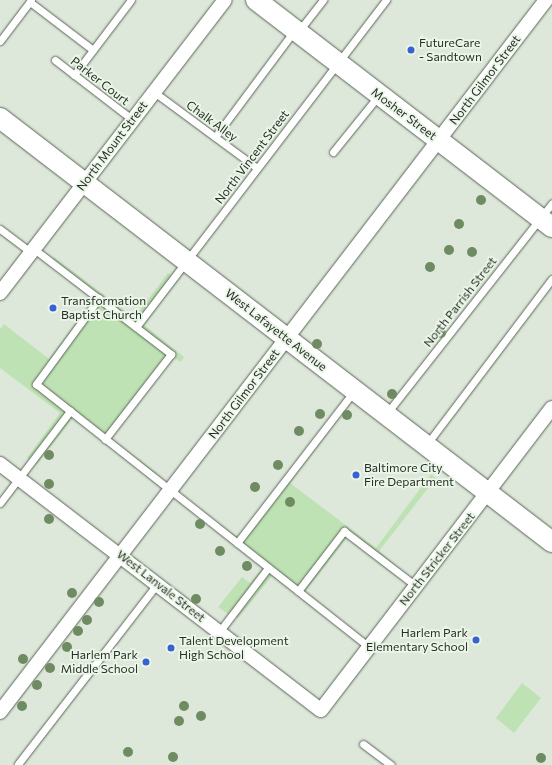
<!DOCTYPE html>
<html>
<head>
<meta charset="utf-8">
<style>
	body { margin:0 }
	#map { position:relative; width:552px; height:765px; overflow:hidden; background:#dde8da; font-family:Commissioner,sans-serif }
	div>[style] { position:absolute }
	.green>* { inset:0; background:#bee2b4 }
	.roads { filter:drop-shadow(0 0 1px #5a6457) drop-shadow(0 0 1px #5a6457) }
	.lane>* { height:7px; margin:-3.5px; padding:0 3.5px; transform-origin:3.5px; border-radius:3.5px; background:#fff }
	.street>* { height:14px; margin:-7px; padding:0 7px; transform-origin:7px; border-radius:7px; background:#fff }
	.secondary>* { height:20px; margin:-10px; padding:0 10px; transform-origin:10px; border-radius:10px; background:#fff }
	.trees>* { width:10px; height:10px; margin:-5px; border-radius:50%; background:#6e8b62 }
	.dots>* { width:11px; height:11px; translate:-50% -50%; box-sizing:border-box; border:2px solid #eaf6e7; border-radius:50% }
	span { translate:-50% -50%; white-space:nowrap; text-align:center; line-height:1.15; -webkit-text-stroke:3.5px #eaf6e7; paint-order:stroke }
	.poi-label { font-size:12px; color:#292d28 }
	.left { translate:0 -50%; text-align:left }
	.right { translate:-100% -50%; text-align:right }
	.street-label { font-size:12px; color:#292d28 }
</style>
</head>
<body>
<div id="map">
	<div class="green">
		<i style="clip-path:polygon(54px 257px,134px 318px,168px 273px,178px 280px,144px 325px,184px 357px,181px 362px,173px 357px,110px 438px,157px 473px,152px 479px,73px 418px,37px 464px,27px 458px,60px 413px,0 368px,0 329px,4px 324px,49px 359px,95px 297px,50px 263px)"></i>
		<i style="clip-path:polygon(341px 405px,345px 410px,290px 483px,376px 548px,431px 474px,436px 478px,379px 551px,402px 571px,397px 577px,347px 538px,305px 592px,351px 637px,272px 576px,238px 618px,230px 612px,228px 614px,218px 607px,242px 577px,250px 583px,264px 566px,216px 522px,239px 538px)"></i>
		<i style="clip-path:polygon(522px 683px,541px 698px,514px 733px,496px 718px)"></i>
	</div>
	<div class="roads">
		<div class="lane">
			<i style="left:30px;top:2px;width:79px;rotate:37.3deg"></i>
			<i style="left:298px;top:32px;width:41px;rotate:-52deg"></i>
			<i style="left:0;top:41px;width:51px;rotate:-52.9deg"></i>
			<i style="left:55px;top:60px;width:98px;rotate:37.6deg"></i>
			<i style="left:74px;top:75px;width:94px;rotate:-52.8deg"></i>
			<i style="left:154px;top:92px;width:128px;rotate:36.4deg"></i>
			<i style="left:215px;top:137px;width:132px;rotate:-53.3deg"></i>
			<i style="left:333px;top:152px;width:73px;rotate:-51.1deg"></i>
			<i style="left:0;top:229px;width:39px;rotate:37deg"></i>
			<i style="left:34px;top:249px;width:173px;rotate:37.5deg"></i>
			<i style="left:171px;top:354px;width:108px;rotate:127.8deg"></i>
			<i style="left:99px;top:298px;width:107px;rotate:126.2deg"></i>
			<i style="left:36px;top:384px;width:424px;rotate:38.3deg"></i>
			<i style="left:136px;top:327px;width:412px;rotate:-52.6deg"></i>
			<i style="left:387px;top:413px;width:267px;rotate:-51.8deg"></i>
			<i style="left:427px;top:444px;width:207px;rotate:-52.9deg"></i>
			<i style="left:0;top:503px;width:116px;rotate:-52.7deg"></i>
			<i style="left:237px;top:543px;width:192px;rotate:-52.4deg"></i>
			<i style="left:298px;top:591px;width:76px;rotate:-52.5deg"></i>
			<i style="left:344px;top:531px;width:91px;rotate:37.4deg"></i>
			<i style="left:219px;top:632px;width:81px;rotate:-52.6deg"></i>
			<i style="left:363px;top:744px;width:35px;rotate:37deg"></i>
			<i style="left:18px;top:764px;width:227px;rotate:-52.3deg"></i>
		</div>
		<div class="street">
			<i style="left:0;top:293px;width:369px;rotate:-52.5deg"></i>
			<i style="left:0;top:464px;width:404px;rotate:37.5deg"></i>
			<i style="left:321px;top:710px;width:380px;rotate:-52.6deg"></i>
			<i style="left:0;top:712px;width:897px;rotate:-52.52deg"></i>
		</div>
		<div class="secondary">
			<i style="left:256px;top:0;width:373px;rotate:37.5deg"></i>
			<i style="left:0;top:118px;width:696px;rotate:37.53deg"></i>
		</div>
	</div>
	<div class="trees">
		<i style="left:481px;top:200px"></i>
		<i style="left:459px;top:224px"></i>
		<i style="left:449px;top:250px"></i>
		<i style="left:472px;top:252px"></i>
		<i style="left:430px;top:267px"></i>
		<i style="left:441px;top:333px"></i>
		<i style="left:317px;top:344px"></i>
		<i style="left:392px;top:394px"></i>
		<i style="left:320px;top:414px"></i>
		<i style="left:347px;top:415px"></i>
		<i style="left:299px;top:431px"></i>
		<i style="left:49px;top:455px"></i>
		<i style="left:278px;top:465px"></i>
		<i style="left:49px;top:484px"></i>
		<i style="left:255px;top:487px"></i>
		<i style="left:290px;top:502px"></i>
		<i style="left:49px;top:519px"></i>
		<i style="left:200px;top:524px"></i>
		<i style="left:220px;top:551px"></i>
		<i style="left:247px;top:566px"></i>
		<i style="left:72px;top:593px"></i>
		<i style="left:196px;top:599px"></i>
		<i style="left:99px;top:602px"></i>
		<i style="left:87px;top:620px"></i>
		<i style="left:78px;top:631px"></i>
		<i style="left:67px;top:647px"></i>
		<i style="left:23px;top:659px"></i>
		<i style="left:50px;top:668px"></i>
		<i style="left:37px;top:685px"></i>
		<i style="left:22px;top:706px"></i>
		<i style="left:184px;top:706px"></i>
		<i style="left:201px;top:716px"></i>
		<i style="left:179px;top:721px"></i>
		<i style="left:128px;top:752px"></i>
		<i style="left:173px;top:757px"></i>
		<i style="left:541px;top:758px"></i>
	</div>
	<div class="dots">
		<i style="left:411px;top:50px;background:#3862d2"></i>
		<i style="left:53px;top:308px;background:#3862d2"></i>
		<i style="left:356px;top:475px;background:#3862d2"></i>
		<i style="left:476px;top:640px;background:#3862d2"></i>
		<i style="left:171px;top:648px;background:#3862d2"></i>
		<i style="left:146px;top:662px;background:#3862d2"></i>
	</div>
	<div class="poi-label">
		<span class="left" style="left:419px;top:50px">FutureCare<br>- Sandtown</span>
		<span class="left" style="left:61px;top:308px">Transformation<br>Baptist Church</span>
		<span class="left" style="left:364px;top:475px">Baltimore City<br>Fire Department</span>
		<span class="right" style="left:468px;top:640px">Harlem Park<br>Elementary School</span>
		<span class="left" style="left:179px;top:648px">Talent Development<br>High School</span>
		<span class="right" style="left:138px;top:662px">Harlem Park<br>Middle School</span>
	</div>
	<div class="street-label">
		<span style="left:485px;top:80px;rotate:-53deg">North Gilmor Street</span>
		<span style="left:100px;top:81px;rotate:38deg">Parker Court</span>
		<span style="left:404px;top:114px;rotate:37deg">Mosher Street</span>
		<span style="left:212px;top:121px;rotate:36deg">Chalk Alley</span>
		<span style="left:112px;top:146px;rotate:-53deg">North Mount Street</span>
		<span style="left:252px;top:157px;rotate:-53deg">North Vincent Street</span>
		<span style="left:460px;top:302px;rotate:-52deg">North Parrish Street</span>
		<span style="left:276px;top:330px;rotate:38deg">West Lafayette Avenue</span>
		<span style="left:244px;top:394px;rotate:-53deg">North Gilmor Street</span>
		<span style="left:437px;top:559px;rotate:-52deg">North Stricker Street</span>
		<span style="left:161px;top:586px;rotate:38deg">West Lanvale Street</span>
	</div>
</div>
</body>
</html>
